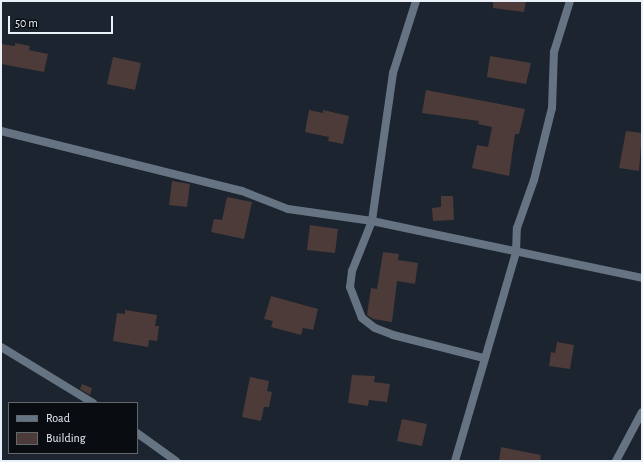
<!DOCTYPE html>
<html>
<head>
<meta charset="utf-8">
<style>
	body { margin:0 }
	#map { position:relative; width:643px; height:462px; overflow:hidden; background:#1b242f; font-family:"Alegreya Sans",sans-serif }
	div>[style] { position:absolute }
	.building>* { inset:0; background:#4d3b3a }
	.street>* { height:8px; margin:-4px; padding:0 4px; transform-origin:4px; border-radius:4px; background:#657383 }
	span { translate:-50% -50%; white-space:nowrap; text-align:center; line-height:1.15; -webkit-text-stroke:4px #090d12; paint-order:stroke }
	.frame { position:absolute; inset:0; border:2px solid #e9f0f8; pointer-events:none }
	.legend { position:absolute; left:8px; top:402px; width:130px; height:52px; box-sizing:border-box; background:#090d12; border:1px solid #63686e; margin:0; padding:5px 7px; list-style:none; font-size:12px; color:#e9f0f8 }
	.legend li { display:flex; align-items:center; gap:8px; height:20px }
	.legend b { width:20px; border:1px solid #63686e }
	.scale { position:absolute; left:8px; top:16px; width:105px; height:18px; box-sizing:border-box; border:2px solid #e9f0f8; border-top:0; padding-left:5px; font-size:12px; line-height:14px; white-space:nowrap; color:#e9f0f8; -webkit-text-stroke:3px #090d12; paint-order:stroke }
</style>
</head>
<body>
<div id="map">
	<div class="building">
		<i style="clip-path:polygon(493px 1px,526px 1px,524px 12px,493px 8px)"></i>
		<i style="clip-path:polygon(15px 43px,30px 46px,29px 50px,48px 54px,44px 72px,1px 64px,1px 44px,15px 46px)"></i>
		<i style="clip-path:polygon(490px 56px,531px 63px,526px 84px,487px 77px)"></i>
		<i style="clip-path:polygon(113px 57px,141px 63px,135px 90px,107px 84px)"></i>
		<i style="clip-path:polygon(426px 90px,525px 109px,519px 134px,515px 134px,509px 176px,472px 168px,477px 145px,488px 147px,492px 127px,478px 124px,479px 121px,422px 113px)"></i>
		<i style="clip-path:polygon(309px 110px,323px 113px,323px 110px,349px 116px,343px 144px,328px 141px,329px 137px,305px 132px)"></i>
		<i style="clip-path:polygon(626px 131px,642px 133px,639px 171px,619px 168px)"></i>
		<i style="clip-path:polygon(172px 181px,190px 184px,187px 207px,169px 205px)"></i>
		<i style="clip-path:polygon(441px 196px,453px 196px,454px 220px,433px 221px,432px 208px,441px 207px)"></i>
		<i style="clip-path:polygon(227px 197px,252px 202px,244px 239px,211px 232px,214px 219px,222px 220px)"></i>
		<i style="clip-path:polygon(310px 225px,338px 229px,335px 253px,307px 250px)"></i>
		<i style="clip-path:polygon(383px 252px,399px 254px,398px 260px,418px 263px,415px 284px,397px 281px,392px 322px,373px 319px,367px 315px,371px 288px,377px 289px)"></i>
		<i style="clip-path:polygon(271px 296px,318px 309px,313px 330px,303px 328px,301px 335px,271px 327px,273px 321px,264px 319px)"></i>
		<i style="clip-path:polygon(125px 310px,157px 315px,155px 326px,159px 326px,157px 341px,149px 340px,148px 347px,113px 341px,117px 313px,125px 314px)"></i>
		<i style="clip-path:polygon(557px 342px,574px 345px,570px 369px,549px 366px,551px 352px,555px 353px)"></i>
		<i style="clip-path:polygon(352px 375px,375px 376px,374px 382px,390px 384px,387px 402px,369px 400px,368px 406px,348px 403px)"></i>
		<i style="clip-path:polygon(250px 377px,269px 381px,267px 391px,272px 392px,269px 407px,264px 407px,261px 421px,242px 417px)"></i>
		<i style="clip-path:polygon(82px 384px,92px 388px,90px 395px,80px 389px)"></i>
		<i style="clip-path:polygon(402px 419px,427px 424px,422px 446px,397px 441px)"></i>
		<i style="clip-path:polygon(501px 447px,541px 455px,540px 461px,499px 461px)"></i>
	</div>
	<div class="street">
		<i style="left:416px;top:1px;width:76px;rotate:107.7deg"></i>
		<i style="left:393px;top:73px;width:149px;rotate:98.1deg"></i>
		<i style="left:372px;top:221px;width:54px;rotate:111.8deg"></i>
		<i style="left:352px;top:271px;width:16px;rotate:97deg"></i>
		<i style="left:350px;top:287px;width:33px;rotate:69deg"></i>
		<i style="left:362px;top:318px;width:16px;rotate:38deg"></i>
		<i style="left:375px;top:328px;width:19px;rotate:21deg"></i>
		<i style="left:393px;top:335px;width:93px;rotate:14.3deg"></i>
		<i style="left:1px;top:131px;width:248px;rotate:14deg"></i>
		<i style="left:242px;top:191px;width:49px;rotate:21.4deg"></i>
		<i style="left:288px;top:209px;width:85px;rotate:8.1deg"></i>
		<i style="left:372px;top:221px;width:276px;rotate:11.9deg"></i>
		<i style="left:1px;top:347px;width:108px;rotate:31.3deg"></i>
		<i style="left:137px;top:433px;width:48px;rotate:35.7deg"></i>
		<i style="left:455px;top:461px;width:218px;rotate:-73.7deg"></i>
		<i style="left:516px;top:252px;width:24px;rotate:-88deg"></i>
		<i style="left:517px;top:228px;width:51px;rotate:-70.5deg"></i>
		<i style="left:534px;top:180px;width:74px;rotate:-76deg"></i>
		<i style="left:552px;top:108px;width:56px;rotate:-88deg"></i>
		<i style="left:554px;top:52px;width:53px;rotate:-72.6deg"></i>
		<i style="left:616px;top:461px;width:55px;rotate:-62deg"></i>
	</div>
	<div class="frame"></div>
	<ul class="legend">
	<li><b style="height:5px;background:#657383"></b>Road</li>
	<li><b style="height:11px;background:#4d3b3a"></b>Building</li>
	</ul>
	<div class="scale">50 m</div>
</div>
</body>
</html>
